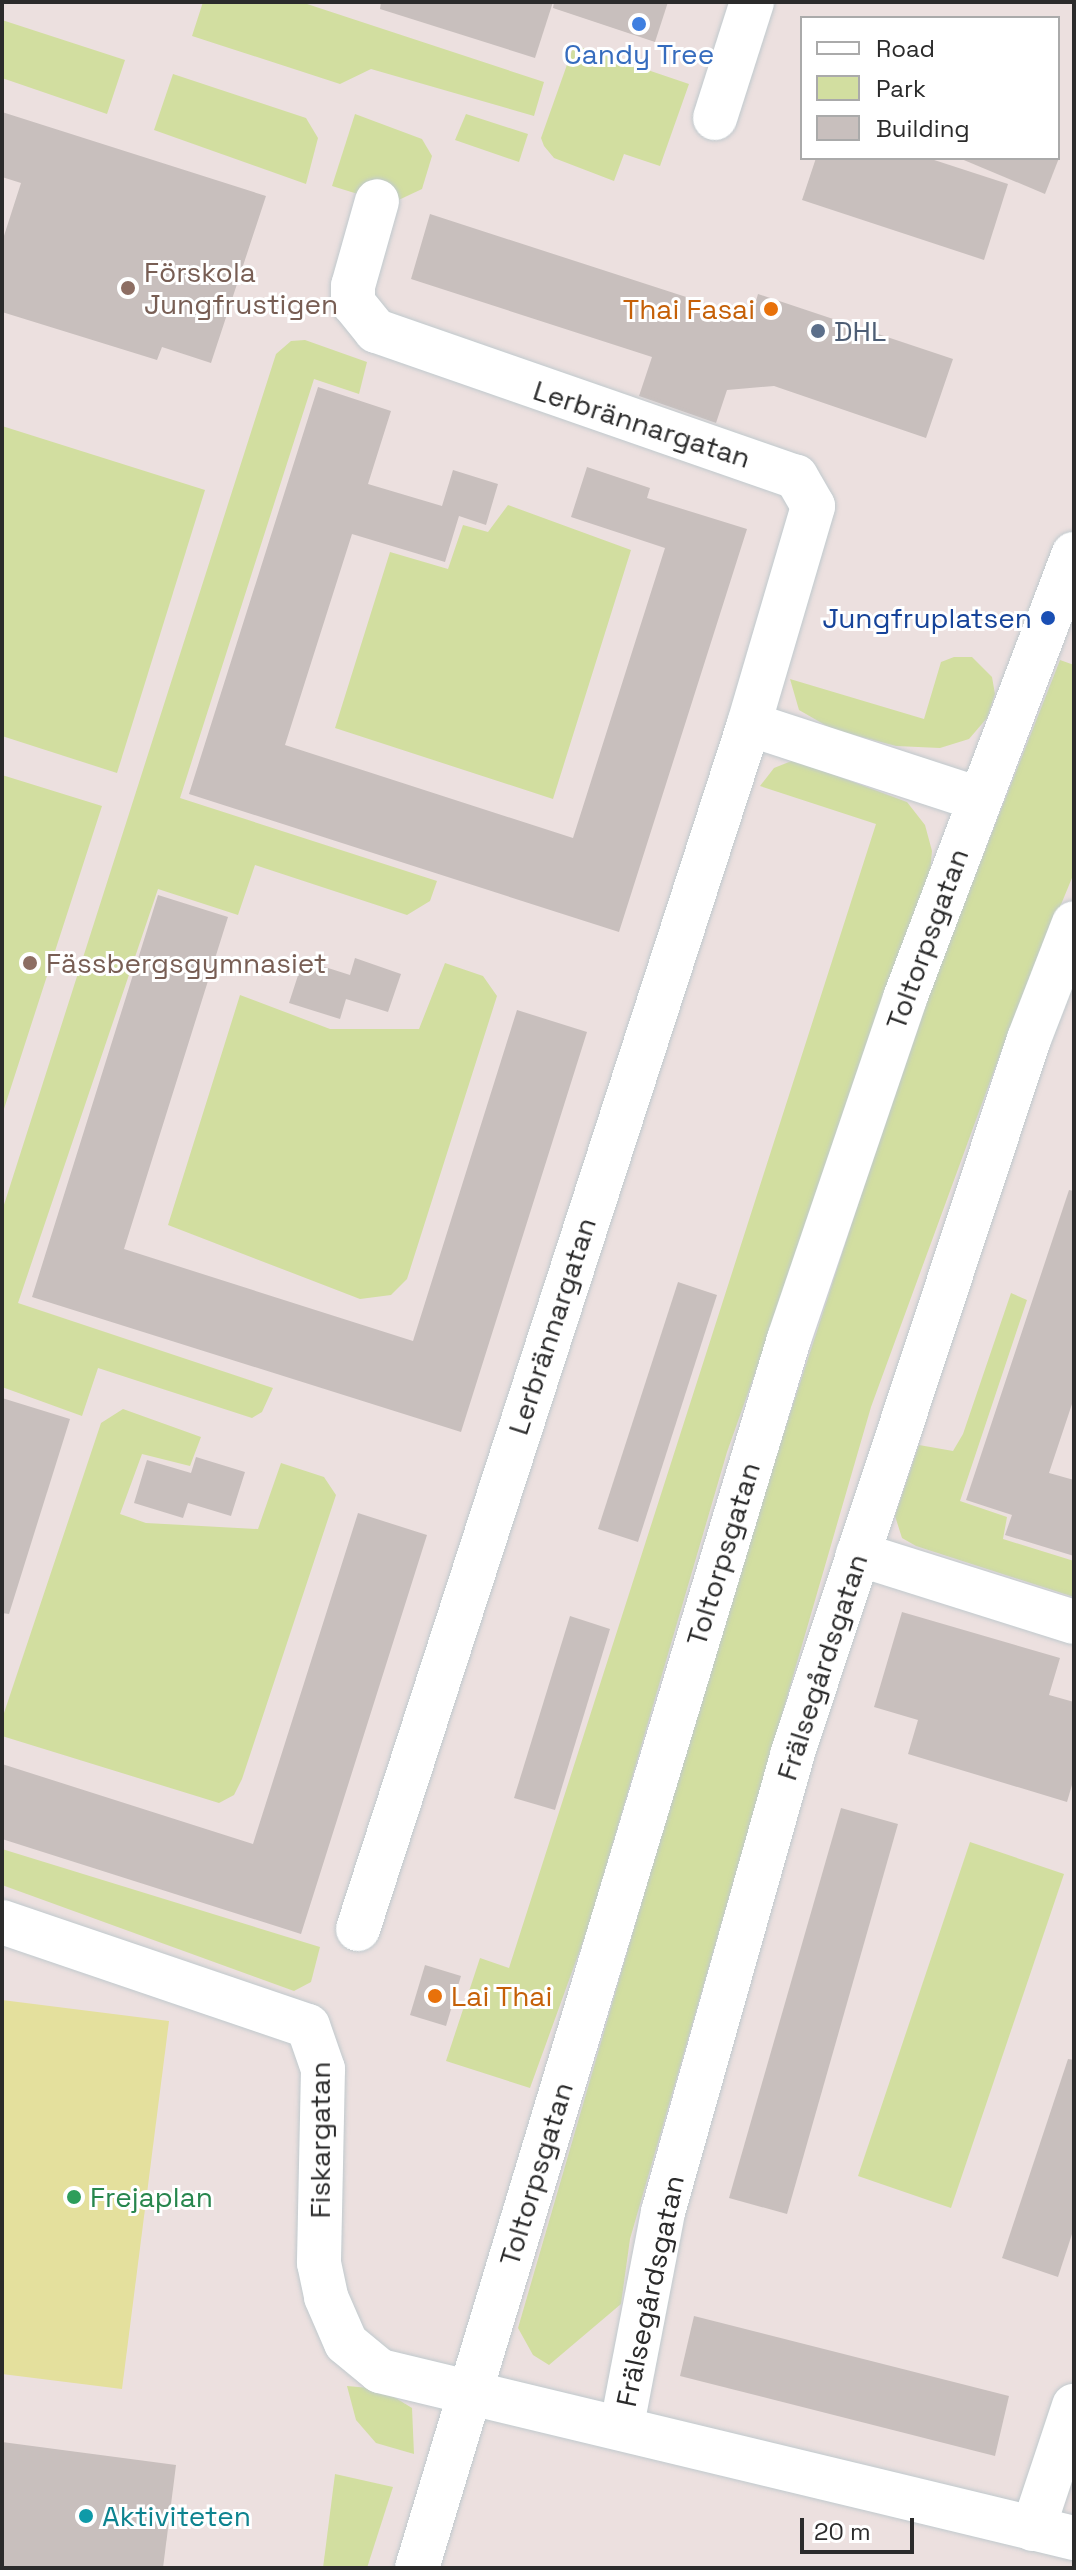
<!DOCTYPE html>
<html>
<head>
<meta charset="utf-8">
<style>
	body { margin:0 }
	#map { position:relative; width:1076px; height:2570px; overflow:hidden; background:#ece0df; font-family:"Space Grotesk",sans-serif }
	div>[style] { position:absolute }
	.green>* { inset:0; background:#d2dea0 }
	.pitch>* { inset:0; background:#e4e09d }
	.building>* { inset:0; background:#c8bfbd }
	.roads { filter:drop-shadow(0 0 2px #c0c9cd) drop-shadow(0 0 2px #c0c9cd) }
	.minor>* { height:44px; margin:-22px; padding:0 22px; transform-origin:22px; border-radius:22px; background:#fff }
	.dots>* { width:22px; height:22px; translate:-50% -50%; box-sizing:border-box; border:4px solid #fff; border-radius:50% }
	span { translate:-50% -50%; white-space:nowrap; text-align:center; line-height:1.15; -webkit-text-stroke:6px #fff; paint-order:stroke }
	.shop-label { font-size:28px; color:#366cbe }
	.education-label { font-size:28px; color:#785e54 }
	.left { translate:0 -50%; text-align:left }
	.food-label { font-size:28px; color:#c56008 }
	.right { translate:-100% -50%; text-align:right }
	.service-label { font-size:28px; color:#4e5e75 }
	.street-label { font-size:28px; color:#2b2b2b }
	.transit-label { font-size:28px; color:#164399 }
	.leisure-label { font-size:28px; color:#27864d }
	.culture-label { font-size:28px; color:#0d838f }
	.frame { position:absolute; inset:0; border:4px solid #2b2b2b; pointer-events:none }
	.legend { position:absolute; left:800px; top:16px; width:260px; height:144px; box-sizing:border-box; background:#fff; border:2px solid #aaa; margin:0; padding:10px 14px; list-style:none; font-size:24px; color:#2b2b2b }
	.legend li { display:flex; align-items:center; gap:16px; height:40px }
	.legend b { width:40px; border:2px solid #aaa }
	.scale { position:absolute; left:800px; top:2518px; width:114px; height:36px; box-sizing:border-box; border:4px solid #2b2b2b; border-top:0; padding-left:10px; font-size:24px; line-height:28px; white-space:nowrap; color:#2b2b2b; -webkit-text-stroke:6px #fff; paint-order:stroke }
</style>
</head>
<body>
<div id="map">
	<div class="green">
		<i style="clip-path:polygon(203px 2px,301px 2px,544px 82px,534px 116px,371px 69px,340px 84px,192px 36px)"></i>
		<i style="clip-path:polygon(2px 20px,125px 60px,107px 114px,2px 78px)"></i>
		<i style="clip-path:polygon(574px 45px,689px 84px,660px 166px,624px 154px,614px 181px,554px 158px,544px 146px,541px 138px)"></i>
		<i style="clip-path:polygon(173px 74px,306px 118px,318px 138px,306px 184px,154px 130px)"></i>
		<i style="clip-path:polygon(355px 114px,422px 139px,432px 156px,422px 189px,390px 204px,332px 186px)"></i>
		<i style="clip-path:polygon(466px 114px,528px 134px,519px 162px,455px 140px)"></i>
		<i style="clip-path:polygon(305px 340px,367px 362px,359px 394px,314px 379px,180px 798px,437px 881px,430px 901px,407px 915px,255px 865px,238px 915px,158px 889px,18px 1303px,273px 1388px,262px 1412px,252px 1418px,98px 1368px,82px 1416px,2px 1387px,2px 1211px,276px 354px,291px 341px)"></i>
		<i style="clip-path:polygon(2px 426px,205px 490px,117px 773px,2px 736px)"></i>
		<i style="clip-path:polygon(508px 505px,631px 550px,553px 799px,335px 728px,390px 552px,448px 569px,463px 525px,488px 532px)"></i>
		<i style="clip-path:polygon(954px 657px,972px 657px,992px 677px,995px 694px,987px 718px,969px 739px,940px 748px,896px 746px,832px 729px,799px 710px,790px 679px,924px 719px,941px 662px)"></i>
		<i style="clip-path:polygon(1060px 660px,1074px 665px,1074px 873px,1006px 1038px,871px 1407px,630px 2239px,621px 2304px,549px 2365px,533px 2355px,518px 2328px,728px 1605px,916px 1026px)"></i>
		<i style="clip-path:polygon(794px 760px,907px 802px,925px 825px,932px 851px,929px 884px,727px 1452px,589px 1925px,530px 2088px,446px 2061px,480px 1958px,509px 1968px,876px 824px,760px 786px,774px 768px)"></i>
		<i style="clip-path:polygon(2px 775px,102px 806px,2px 1115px,3px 1023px)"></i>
		<i style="clip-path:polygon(445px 963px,483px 976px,497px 996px,407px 1279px,391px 1295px,360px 1299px,168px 1225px,240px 995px,330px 1029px,419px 1029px)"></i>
		<i style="clip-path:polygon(1011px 1293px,1027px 1300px,960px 1501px,1007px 1517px,1003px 1539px,1074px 1561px,1074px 1597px,916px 1546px,902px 1538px,895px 1516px,919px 1445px,953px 1451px,963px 1434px)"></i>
		<i style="clip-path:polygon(123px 1409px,201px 1437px,190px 1466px,142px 1454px,120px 1514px,146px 1523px,258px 1529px,281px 1463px,324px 1477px,336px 1495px,242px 1779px,234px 1795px,219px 1803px,2px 1736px,2px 1719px,101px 1423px)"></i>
		<i style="clip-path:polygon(970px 1842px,1064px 1874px,951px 2208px,858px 2176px)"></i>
		<i style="clip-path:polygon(2px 1849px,320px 1947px,311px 1982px,294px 1991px,2px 1885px)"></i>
		<i style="clip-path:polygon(347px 2386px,381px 2389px,412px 2408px,414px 2454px,376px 2443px,356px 2420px)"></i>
		<i style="clip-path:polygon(335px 2474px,393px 2487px,367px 2568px,323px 2568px)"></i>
	</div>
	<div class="pitch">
		<i style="clip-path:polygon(2px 2000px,169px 2021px,122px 2389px,2px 2374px)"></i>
	</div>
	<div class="building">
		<i style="clip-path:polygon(381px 2px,553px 2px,535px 58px,380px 9px)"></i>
		<i style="clip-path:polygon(554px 2px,668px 2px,655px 42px,553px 8px)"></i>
		<i style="clip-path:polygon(2px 112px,266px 196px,211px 363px,162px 347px,157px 360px,2px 312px,2px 242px,21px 183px,2px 177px)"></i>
		<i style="clip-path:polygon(816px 158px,928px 158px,1008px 184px,984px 260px,802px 200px)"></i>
		<i style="clip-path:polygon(959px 158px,1059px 158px,1045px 194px)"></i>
		<i style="clip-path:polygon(430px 214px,751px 318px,758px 294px,953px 359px,926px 438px,774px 386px,727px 390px,716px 423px,639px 396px,652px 357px,411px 279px)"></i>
		<i style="clip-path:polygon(318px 387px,391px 411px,368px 484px,442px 506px,453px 470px,498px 484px,486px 525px,459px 516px,445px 562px,352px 534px,285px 745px,573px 838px,665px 548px,571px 517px,587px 467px,650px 488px,647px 498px,747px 529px,619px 932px,189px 794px)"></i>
		<i style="clip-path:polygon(158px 895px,228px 917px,124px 1249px,413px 1341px,517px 1010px,587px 1032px,461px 1432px,32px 1297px)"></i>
		<i style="clip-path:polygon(355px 958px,401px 974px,388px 1012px,346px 999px,340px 1019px,289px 1003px,303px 960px,350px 975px)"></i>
		<i style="clip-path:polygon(1069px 1190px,1074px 1191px,1074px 1398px,1049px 1473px,1074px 1480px,1074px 1556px,1005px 1535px,1012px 1515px,966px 1500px)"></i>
		<i style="clip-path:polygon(678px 1282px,717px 1295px,638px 1542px,598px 1529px)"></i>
		<i style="clip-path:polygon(2px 1398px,70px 1419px,9px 1614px,2px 1613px)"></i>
		<i style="clip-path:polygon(196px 1457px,245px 1472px,231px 1516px,188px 1503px,183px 1518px,134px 1503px,147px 1460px,191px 1473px)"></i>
		<i style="clip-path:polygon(358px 1513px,427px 1535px,301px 1934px,2px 1839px,2px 1764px,253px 1844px)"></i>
		<i style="clip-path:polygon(902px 1612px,1060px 1658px,1049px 1695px,1074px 1702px,1074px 1778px,1067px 1802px,908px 1754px,918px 1720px,874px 1707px)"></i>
		<i style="clip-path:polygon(570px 1616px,610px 1629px,555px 1810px,514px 1798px)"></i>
		<i style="clip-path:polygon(841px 1808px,898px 1824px,787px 2214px,729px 2198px)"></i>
		<i style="clip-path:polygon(425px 1965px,461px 1976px,446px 2026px,410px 2015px)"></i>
		<i style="clip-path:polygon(1068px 2059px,1074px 2060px,1074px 2228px,1058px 2277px,1002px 2258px)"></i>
		<i style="clip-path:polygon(694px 2316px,1009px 2396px,995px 2456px,680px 2376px)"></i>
		<i style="clip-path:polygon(2px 2442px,176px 2465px,163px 2568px,2px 2568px)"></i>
	</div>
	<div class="roads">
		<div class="minor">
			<i style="left:715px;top:118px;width:122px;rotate:-72.3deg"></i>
			<i style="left:749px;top:724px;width:242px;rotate:18.1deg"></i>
			<i style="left:858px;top:1554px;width:226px;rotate:17.5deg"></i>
			<i style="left:2px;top:1922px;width:323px;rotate:18.8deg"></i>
			<i style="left:308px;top:2026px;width:46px;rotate:70.8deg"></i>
			<i style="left:323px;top:2069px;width:194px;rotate:91.2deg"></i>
			<i style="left:319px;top:2263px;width:35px;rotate:78deg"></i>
			<i style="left:326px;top:2297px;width:50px;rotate:66.5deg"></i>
			<i style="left:346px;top:2343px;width:44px;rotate:39.5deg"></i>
			<i style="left:380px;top:2371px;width:714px;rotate:13.53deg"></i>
			<i style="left:358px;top:1929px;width:1267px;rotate:-72.02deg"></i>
			<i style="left:749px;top:724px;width:227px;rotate:-73.6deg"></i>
			<i style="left:813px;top:506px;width:34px;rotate:-120deg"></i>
			<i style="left:796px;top:477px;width:445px;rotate:-160.8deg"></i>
			<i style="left:376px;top:331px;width:36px;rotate:-129deg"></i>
			<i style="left:353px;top:303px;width:17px;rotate:-90deg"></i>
			<i style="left:353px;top:286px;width:88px;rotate:-74.2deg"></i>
			<i style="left:622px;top:2425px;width:217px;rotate:-79.1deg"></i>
			<i style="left:663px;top:2212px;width:475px;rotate:-74.2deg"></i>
			<i style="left:792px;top:1755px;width:754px;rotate:-71.69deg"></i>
			<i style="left:1029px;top:1039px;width:124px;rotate:-68.8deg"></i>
			<i style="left:1033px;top:2529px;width:130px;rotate:-71.6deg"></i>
			<i style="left:417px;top:2568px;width:1284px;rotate:-73.16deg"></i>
			<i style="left:789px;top:1339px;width:360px;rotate:-71.2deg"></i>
			<i style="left:905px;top:998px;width:475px;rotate:-69.2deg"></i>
		</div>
	</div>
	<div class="dots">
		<i style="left:639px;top:24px;background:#3f7fe0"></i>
		<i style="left:128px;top:288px;background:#8d6e63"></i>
		<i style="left:771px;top:309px;background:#e8710a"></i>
		<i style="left:818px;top:331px;background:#5c6f8a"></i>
		<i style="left:1048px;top:618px;background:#1a4fb4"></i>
		<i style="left:30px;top:963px;background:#8d6e63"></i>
		<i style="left:435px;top:1996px;background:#e8710a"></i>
		<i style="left:74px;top:2197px;background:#2e9e5b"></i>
		<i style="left:86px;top:2516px;background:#0f9aa8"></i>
	</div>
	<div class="shop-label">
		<span style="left:639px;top:54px">Candy Tree</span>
	</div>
	<div class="education-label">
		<span class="left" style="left:144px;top:288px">Förskola<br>Jungfrustigen</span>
		<span class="left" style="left:46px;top:963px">Fässbergsgymnasiet</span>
	</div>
	<div class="food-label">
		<span class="right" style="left:755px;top:309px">Thai Fasai</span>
		<span class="left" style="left:451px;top:1996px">Lai Thai</span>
	</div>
	<div class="service-label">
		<span class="left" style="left:834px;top:331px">DHL</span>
	</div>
	<div class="street-label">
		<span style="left:642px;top:424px;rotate:18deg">Lerbrännargatan</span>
		<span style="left:927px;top:939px;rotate:-70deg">Toltorpsgatan</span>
		<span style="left:552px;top:1326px;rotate:-72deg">Lerbrännargatan</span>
		<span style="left:723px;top:1554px;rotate:-73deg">Toltorpsgatan</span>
		<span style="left:822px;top:1667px;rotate:-72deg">Frälsegårdsgatan</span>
		<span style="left:320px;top:2140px;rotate:-90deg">Fiskargatan</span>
		<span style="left:536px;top:2174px;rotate:-73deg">Toltorpsgatan</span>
		<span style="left:650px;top:2291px;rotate:-78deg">Frälsegårdsgatan</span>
	</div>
	<div class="transit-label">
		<span class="right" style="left:1032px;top:618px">Jungfruplatsen</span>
	</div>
	<div class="leisure-label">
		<span class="left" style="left:90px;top:2197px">Frejaplan</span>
	</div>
	<div class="culture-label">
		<span class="left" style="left:102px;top:2516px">Aktiviteten</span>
	</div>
	<div class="frame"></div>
	<ul class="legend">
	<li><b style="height:10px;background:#fff"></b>Road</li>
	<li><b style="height:22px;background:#d2dea0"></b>Park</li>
	<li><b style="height:22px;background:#c8bfbd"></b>Building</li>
	</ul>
	<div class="scale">20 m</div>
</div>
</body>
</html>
